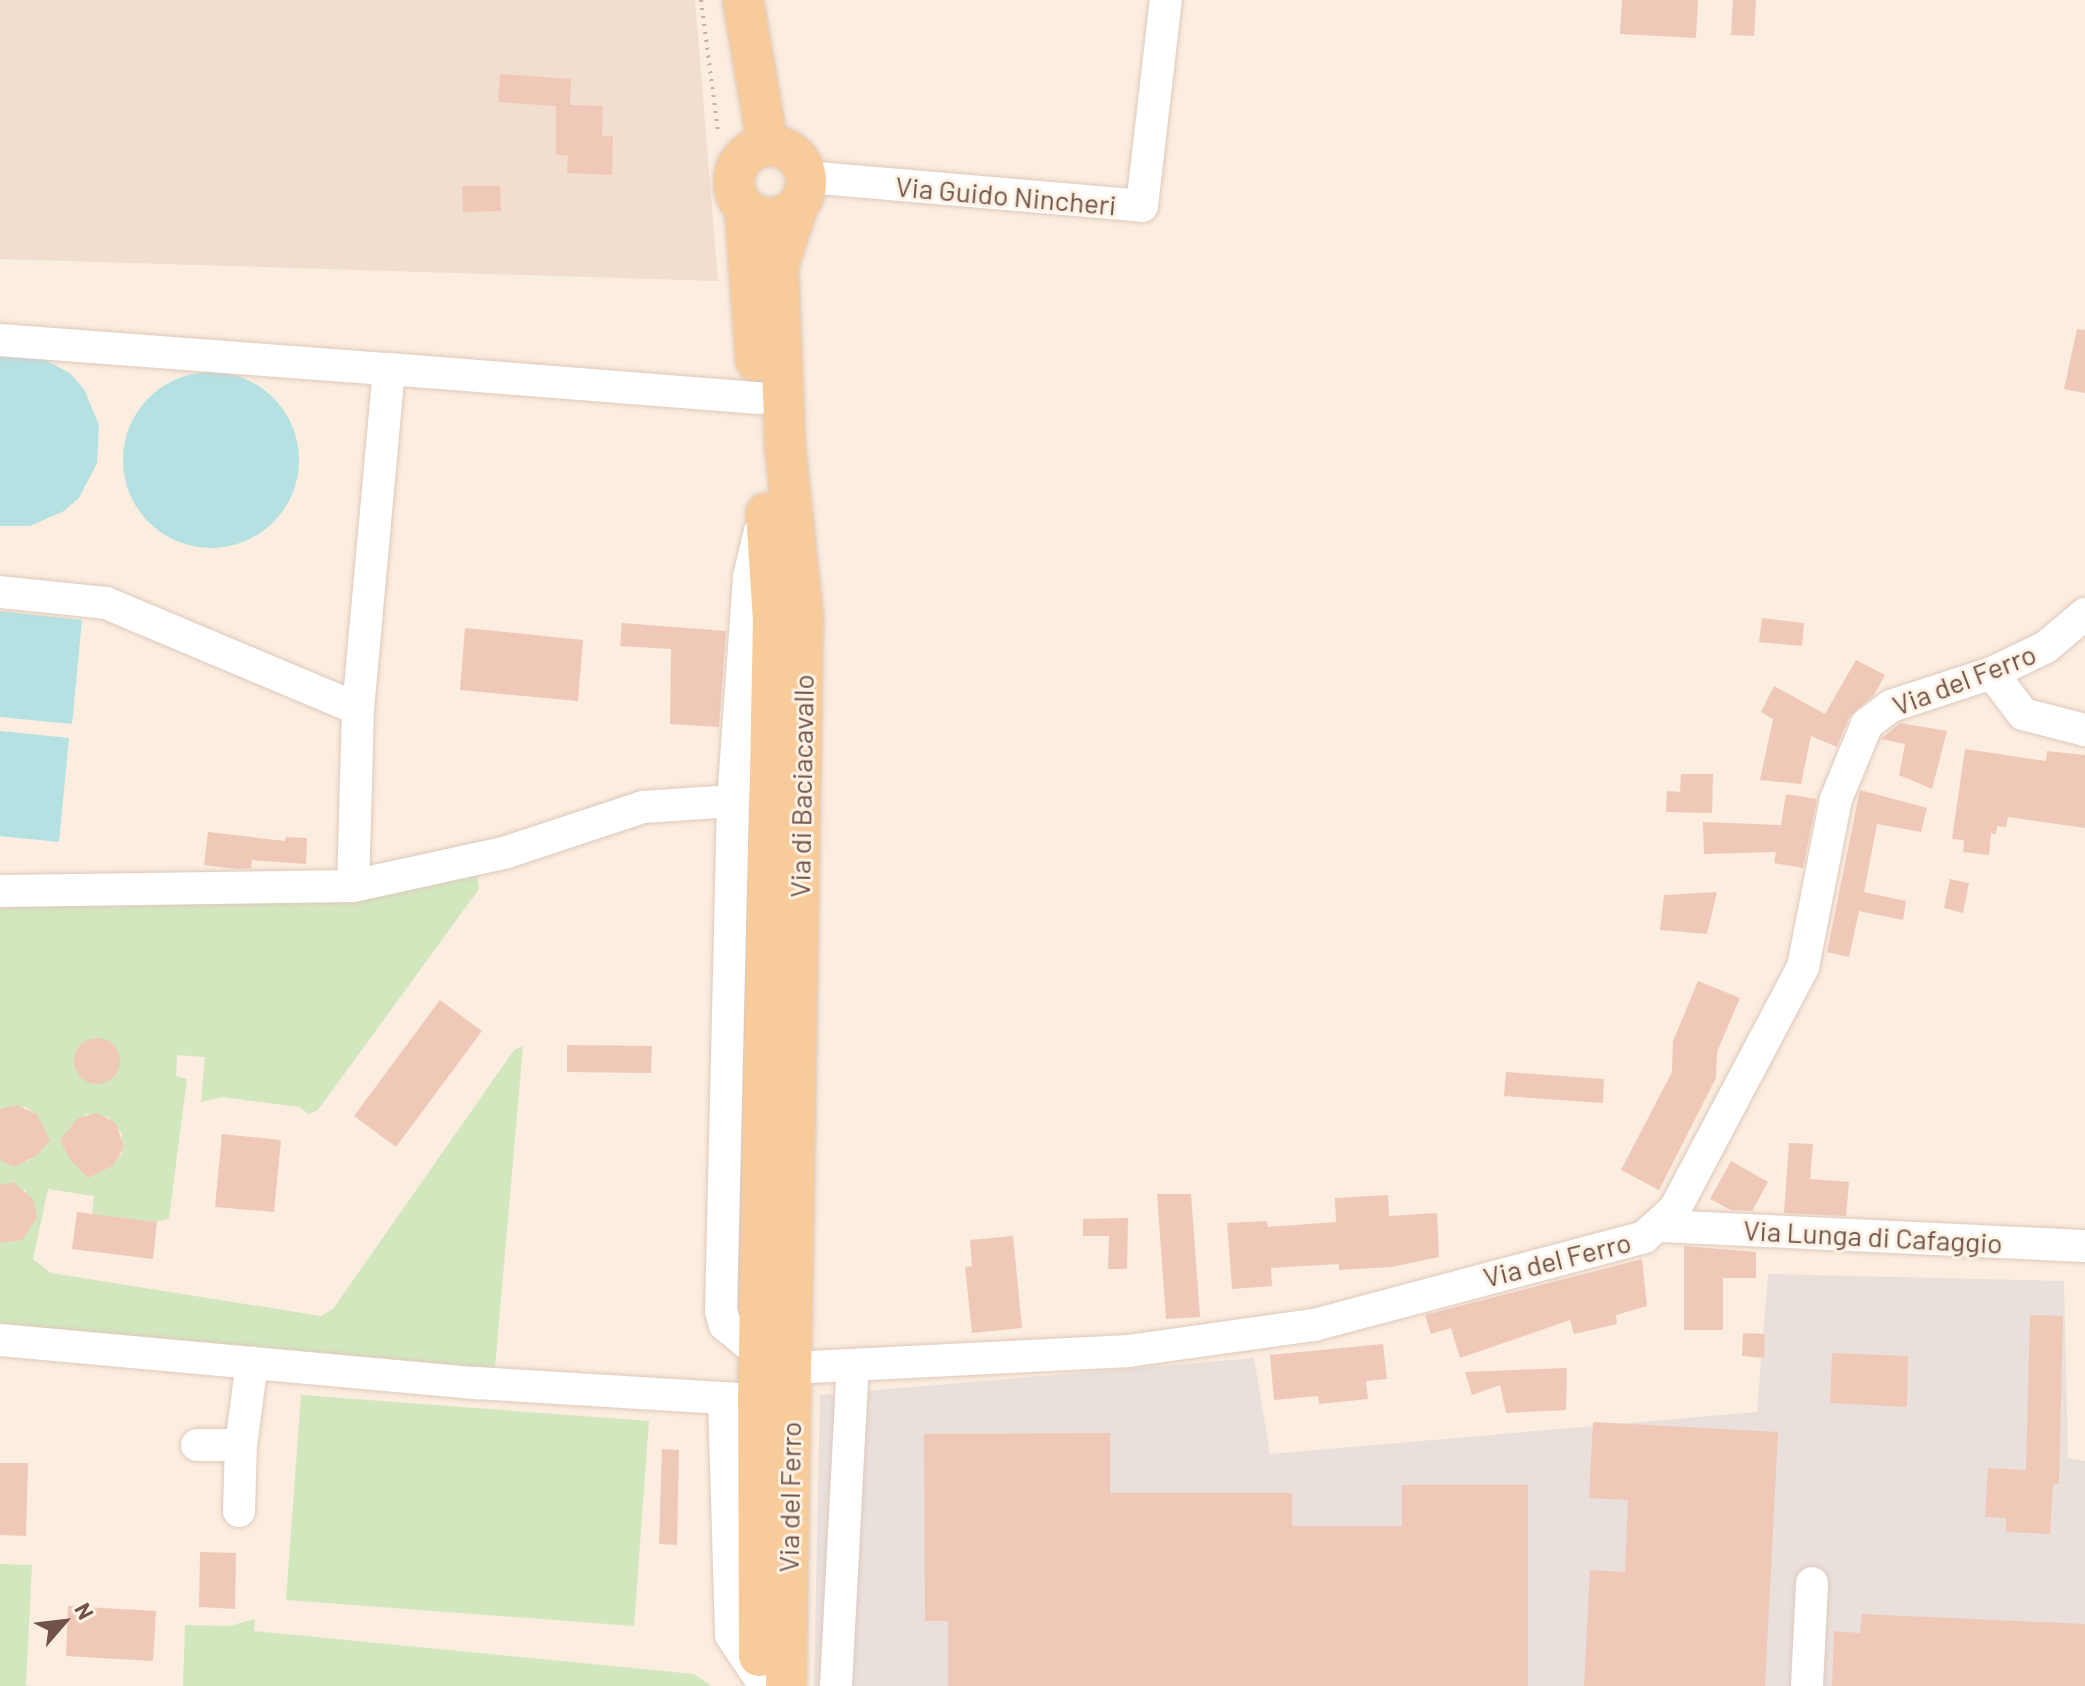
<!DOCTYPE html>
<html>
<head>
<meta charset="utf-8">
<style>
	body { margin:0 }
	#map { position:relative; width:2085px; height:1686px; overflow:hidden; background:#fbeddf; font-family:Barlow,sans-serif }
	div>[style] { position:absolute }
	.residential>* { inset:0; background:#f2dece }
	.industrial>* { inset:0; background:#e9e0db }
	.green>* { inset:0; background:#d3e7bf }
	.water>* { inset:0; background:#b5e1e3 }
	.round { border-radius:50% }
	.building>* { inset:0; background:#efc8b8 }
	.path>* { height:4px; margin-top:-2px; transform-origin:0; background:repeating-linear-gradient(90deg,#d3ac9c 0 2px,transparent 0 8px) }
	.roads { filter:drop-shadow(0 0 2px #dec9bc) drop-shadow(0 0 2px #dec9bc) }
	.minor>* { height:32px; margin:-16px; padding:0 16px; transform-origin:16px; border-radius:16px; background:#fff }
	.major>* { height:40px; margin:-20px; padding:0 20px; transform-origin:20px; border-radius:20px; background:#f7cb9a }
	.major>.ring { margin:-20px; padding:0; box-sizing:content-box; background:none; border:40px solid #f7cb9a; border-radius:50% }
	span { translate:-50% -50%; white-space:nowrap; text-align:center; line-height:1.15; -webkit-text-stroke:6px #fef2e5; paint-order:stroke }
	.street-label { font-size:28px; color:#705248 }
	.north { position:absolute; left:24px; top:1582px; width:80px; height:80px; -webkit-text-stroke:6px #fef2e5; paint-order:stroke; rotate:62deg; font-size:22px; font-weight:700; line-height:32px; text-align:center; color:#705248 }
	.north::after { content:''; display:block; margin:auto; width:28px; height:36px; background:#705248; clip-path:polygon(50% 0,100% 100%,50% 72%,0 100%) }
</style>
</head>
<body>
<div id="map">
	<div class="residential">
		<i style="clip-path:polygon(0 0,695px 0,718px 281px,0 259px)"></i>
	</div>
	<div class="industrial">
		<i style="clip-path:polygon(1768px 1274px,2064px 1281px,2068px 1458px,2085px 1461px,2085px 1686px,814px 1686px,820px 1395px,1254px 1358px,1270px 1454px,1757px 1412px)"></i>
	</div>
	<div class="green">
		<i style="clip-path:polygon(evenodd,477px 875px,479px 889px,318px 1110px,309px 1114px,299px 1107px,222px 1097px,201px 1102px,205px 1057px,177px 1055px,176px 1076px,187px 1079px,169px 1218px,157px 1222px,92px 1214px,94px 1196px,48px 1189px,33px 1259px,51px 1273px,321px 1316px,333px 1309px,514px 1050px,523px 1046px,495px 1368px,0 1324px,0 1243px,22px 1239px,37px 1218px,25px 1190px,0 1185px,0 1160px,18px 1164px,30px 1160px,40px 1151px,45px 1132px,37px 1114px,25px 1107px,0 1109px,0 900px,306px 902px,477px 875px,98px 1038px,112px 1043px,120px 1059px,114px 1077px,97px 1084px,80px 1075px,74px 1061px,84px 1042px,98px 1038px,477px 875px,86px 1114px,108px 1117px,122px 1134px,122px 1154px,103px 1171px,84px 1171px,66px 1152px,69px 1128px,86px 1114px)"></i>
		<i style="clip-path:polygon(301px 1395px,649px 1421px,634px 1626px,286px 1600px)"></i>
		<i style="clip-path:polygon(0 1564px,32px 1565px,26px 1685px,32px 1686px,0 1686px)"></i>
		<i style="clip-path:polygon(255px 1619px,254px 1631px,694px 1674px,711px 1686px,183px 1686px,185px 1625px,229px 1626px)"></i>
	</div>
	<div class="water">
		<i style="clip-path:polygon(0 353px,37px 355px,71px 374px,84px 389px,99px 425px,97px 463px,79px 498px,64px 511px,30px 526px,0 526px)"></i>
		<i class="round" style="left:123px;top:372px;width:176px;height:176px"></i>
		<i style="clip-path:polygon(0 611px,82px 620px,72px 724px,0 717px)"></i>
		<i style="clip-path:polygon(0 731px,69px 738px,59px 842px,0 836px)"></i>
	</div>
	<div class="building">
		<i style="clip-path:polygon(1622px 0,1698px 0,1696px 38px,1620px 34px)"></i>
		<i style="clip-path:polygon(1733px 0,1756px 0,1754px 36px,1731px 35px)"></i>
		<i style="clip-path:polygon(500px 74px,571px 79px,570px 105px,603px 106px,602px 136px,613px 136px,612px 175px,567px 173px,568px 155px,556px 155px,556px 106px,498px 102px)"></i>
		<i style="clip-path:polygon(462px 186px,500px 186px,501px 211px,463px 212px)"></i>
		<i style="clip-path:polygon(2077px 329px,2085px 330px,2085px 393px,2064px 389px)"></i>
		<i style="clip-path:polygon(1762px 618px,1804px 623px,1802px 646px,1759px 642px)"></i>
		<i style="clip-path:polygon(622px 623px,726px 631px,719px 727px,670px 724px,671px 649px,620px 646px)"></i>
		<i style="clip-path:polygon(465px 628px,583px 640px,578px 701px,460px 690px)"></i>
		<i style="clip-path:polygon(1856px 660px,1885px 675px,1874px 695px,1850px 716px,1837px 747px,1811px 736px,1801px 784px,1760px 780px,1773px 719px,1761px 712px,1774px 686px,1825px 714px)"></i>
		<i style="clip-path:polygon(1900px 723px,1947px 731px,1932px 789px,1899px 775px,1905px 744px,1881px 739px)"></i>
		<i style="clip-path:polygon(1965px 749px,2046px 761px,2047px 751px,2085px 755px,2085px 828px,2008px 817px,2006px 827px,1997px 826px,1996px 834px,1991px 833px,1989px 855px,1963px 852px,1964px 840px,1952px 839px)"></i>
		<i style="clip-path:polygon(1681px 774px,1713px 774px,1712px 813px,1666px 812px,1667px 791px,1680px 792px)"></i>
		<i style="clip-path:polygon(1860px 790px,1927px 808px,1921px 832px,1877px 824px,1864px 892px,1906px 901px,1903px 920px,1859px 911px,1849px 957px,1827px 952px)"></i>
		<i style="clip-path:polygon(1786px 794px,1817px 799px,1803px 868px,1774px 863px,1776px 852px,1704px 854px,1703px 822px,1781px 825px)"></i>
		<i style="clip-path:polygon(208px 832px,285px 841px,286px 837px,307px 838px,306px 864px,252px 860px,251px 868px,238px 869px,204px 865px)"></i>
		<i style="clip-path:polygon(1950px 879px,1969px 883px,1963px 913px,1944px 908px)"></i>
		<i style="clip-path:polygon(1717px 892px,1707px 934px,1660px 930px,1664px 895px)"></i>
		<i style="clip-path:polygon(1698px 981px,1740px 998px,1717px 1052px,1716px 1078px,1659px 1190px,1621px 1170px,1672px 1072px,1673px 1041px)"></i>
		<i style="clip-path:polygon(440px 1000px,482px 1031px,396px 1147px,354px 1116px)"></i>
		<i class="round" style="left:74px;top:1038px;width:46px;height:46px"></i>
		<i style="clip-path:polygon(567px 1045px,652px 1046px,651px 1073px,567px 1072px)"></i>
		<i style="clip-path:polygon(1506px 1072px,1604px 1079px,1603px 1103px,1504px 1096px)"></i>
		<i style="clip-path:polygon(16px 1105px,37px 1114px,50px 1140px,36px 1156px,14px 1167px,0 1160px,0 1109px)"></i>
		<i style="clip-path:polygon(97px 1113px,116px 1123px,124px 1147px,114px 1165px,88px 1178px,69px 1158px,60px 1140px,78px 1118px)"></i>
		<i style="clip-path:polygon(222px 1134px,281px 1140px,274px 1212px,215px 1207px)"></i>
		<i style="clip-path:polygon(1789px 1143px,1813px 1144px,1810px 1179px,1849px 1182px,1846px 1216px,1784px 1213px)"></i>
		<i style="clip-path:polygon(1731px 1161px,1768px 1182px,1752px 1211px,1731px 1210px,1710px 1199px)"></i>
		<i style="clip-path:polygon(13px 1182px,33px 1199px,37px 1218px,22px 1240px,0 1243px,0 1185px)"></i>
		<i style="clip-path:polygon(1157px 1194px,1191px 1194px,1200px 1317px,1166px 1319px)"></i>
		<i style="clip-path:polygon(1388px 1195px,1389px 1216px,1437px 1213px,1439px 1257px,1392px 1267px,1339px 1270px,1339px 1264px,1271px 1268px,1272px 1286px,1232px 1289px,1227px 1223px,1267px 1221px,1268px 1227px,1336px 1222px,1335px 1198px)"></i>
		<i style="clip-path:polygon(77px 1212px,157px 1222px,153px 1259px,72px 1249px)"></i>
		<i style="clip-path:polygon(1128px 1218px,1127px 1269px,1108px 1269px,1109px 1236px,1083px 1236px,1083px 1219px)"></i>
		<i style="clip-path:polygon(1013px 1236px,1022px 1328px,972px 1333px,965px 1267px,972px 1266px,970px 1240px)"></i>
		<i style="clip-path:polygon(1684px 1246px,1756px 1252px,1756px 1278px,1723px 1278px,1723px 1330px,1684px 1330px)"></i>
		<i style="clip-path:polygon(1642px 1259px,1647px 1306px,1616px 1315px,1617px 1324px,1574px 1334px,1570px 1320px,1460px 1358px,1451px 1328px,1431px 1334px,1425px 1315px)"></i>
		<i style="clip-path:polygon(2030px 1315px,2063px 1316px,2059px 1484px,2053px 1484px,2050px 1534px,2006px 1532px,2006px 1518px,1985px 1517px,1988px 1468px,2026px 1470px)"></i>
		<i style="clip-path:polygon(1743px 1333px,1765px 1334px,1764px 1358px,1742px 1356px)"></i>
		<i style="clip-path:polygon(1383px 1344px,1387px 1379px,1366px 1381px,1368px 1399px,1319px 1404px,1318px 1396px,1274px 1400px,1270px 1355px)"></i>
		<i style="clip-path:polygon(1832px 1353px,1908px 1356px,1907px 1407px,1830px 1403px)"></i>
		<i style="clip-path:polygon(1567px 1368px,1566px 1410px,1506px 1413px,1500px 1385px,1472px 1395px,1465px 1372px)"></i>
		<i style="clip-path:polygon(1593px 1422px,1778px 1432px,1765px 1686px,1584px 1686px,1590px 1570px,1625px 1572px,1628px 1500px,1589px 1498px)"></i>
		<i style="clip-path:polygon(1110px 1433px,1110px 1493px,1292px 1493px,1292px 1526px,1402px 1526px,1402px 1485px,1528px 1485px,1528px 1686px,948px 1686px,948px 1621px,925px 1621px,924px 1434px)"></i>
		<i style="clip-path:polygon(662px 1449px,679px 1450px,677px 1545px,659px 1544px)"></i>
		<i style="clip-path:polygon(0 1463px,28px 1463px,26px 1536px,0 1535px)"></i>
		<i style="clip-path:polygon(200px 1552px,236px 1553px,235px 1609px,199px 1607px)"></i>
		<i style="clip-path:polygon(68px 1606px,156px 1611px,153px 1661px,66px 1656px)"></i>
		<i style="clip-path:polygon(1862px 1614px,2085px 1624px,2085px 1686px,1832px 1686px,1834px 1631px,1860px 1633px)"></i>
	</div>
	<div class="path">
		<i style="left:701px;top:0;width:132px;rotate:82.6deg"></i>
	</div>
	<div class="roads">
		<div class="minor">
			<i style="left:807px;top:177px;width:336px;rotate:4.9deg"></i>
			<i style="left:1142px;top:206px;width:207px;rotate:-83.4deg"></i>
			<i style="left:0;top:340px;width:390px;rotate:4.3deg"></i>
			<i style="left:389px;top:369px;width:341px;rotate:95.2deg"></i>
			<i style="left:358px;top:709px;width:177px;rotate:91.6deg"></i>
			<i style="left:389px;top:369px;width:371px;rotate:4.5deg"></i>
			<i style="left:0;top:592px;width:107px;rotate:5.9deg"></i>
			<i style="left:106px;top:603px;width:273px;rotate:22.8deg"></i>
			<i style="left:1992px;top:673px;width:51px;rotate:52.9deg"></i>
			<i style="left:2023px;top:714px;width:64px;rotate:14.5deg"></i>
			<i style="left:0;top:891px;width:353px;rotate:-0.8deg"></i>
			<i style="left:353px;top:886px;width:158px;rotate:-12.4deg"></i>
			<i style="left:507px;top:852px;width:143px;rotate:-18.3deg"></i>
			<i style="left:643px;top:807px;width:90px;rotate:-3.8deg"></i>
			<i style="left:1662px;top:1226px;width:423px;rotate:2.7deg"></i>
			<i style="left:0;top:1340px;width:479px;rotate:5.2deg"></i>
			<i style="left:477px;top:1383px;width:282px;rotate:3.5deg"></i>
			<i style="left:759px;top:1353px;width:44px;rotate:-140.5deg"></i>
			<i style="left:725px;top:1325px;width:15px;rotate:-106deg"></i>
			<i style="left:721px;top:1311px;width:510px;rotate:-88.65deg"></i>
			<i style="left:733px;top:801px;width:225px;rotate:-85.9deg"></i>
			<i style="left:749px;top:577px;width:47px;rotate:-76.6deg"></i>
			<i style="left:792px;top:1368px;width:336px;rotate:-2.9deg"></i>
			<i style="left:1128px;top:1351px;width:188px;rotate:-8deg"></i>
			<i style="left:1314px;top:1325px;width:342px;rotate:-14.9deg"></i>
			<i style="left:1644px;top:1237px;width:42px;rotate:-42.1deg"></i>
			<i style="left:1675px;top:1209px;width:274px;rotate:-62.1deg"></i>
			<i style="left:1803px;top:967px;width:171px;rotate:-78.9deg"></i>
			<i style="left:1836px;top:799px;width:81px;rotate:-67.5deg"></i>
			<i style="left:1867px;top:724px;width:30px;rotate:-37deg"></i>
			<i style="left:1891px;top:706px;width:106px;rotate:-18.1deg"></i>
			<i style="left:1992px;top:673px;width:60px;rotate:-25.7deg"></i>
			<i style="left:2046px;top:647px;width:51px;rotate:-40.2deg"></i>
			<i style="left:724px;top:1398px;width:237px;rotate:88.3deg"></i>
			<i style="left:731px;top:1635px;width:50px;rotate:56.3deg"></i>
			<i style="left:197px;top:1445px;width:44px"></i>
			<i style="left:241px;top:1445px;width:83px;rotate:-82.4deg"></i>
			<i style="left:239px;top:1511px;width:66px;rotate:-88.3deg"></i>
			<i style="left:836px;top:1686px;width:321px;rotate:-87deg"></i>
			<i style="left:1807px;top:1686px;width:103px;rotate:-87.2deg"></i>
		</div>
		<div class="major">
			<i style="left:743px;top:0;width:148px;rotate:80.3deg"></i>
			<i class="ring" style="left:734px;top:146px;width:32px;height:32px"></i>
			<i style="left:745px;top:209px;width:152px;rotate:85.9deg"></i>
			<i style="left:759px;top:1656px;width:256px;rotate:-90.2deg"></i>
			<i style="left:758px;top:1400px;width:779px;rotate:-88.9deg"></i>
			<i style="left:773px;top:621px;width:108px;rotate:-93.7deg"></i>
			<i style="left:786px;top:1686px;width:1069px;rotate:-89.09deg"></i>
			<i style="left:803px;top:617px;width:173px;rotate:-96deg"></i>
			<i style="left:785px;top:445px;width:179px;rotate:-92.2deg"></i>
			<i style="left:778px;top:266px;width:61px;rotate:-71.9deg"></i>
		</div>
	</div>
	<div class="street-label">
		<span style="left:1006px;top:195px;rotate:5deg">Via Guido Nincheri</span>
		<span style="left:1964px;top:679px;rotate:-21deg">Via del Ferro</span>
		<span style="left:801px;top:786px;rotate:-89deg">Via di Baciacavallo</span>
		<span style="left:1873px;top:1236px;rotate:3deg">Via Lunga di Cafaggio</span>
		<span style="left:1557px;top:1259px;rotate:-14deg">Via del Ferro</span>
		<span style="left:789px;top:1497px;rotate:-89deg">Via del Ferro</span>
	</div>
	<div class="north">N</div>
</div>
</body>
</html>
